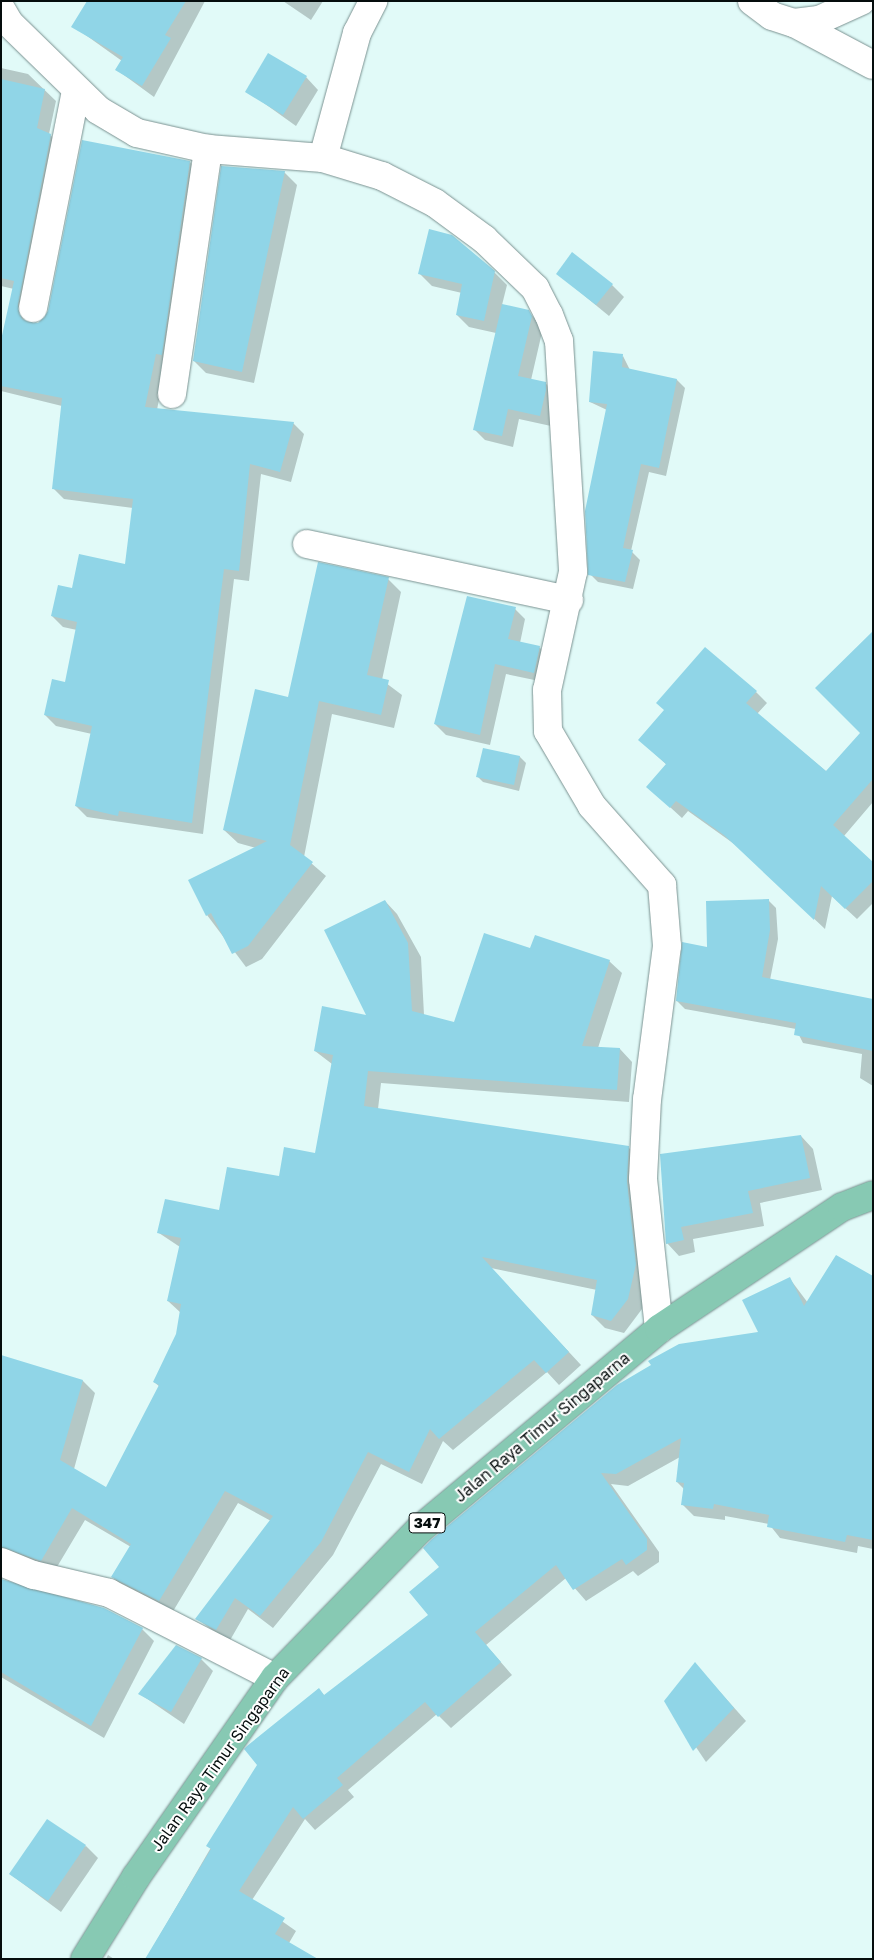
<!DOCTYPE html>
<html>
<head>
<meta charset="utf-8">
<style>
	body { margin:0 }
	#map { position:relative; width:874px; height:1960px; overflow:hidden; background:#e1faf8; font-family:"Golos Text",sans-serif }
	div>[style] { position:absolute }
	.shadow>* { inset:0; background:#0003 }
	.building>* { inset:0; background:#90d5e7 }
	.roads { filter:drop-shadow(0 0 1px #7b9291) drop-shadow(0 0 1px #7b9291) }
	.minor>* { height:28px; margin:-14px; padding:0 14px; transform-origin:14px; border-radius:14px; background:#fff }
	.primary>* { height:28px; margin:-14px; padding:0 14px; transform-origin:14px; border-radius:14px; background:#87c9b3 }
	span { translate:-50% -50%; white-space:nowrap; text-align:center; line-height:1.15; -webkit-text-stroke:4px #fff; paint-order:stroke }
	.shield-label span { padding:1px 4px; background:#fff; border:1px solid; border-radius:4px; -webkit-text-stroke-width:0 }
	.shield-label { font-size:15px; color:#050d0d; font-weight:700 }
	.street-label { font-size:16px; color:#050d0d }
	.frame { position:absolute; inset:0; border:2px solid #050d0d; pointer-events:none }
</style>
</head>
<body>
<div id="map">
	<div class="shadow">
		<i style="clip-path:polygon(88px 1px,205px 1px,154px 97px,117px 70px,122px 61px,73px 26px)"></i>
		<i style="clip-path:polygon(283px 1px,323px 1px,311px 20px)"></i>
		<i style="clip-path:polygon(1px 68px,28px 74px,56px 101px,49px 134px,62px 146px,31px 324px,39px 324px,49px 312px,83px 142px,190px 162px,201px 173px,157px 410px,293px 423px,304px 434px,291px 482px,261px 474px,249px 581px,234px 579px,203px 834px,87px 817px,76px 806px,92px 734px,56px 726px,45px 715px,66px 683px,77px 630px,63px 627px,52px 616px,73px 589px,126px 566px,133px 508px,64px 499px,53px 488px,62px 406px,1px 391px,1px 346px,14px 289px,1px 286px)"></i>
		<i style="clip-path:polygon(306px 77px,318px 90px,296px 126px,247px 91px)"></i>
		<i style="clip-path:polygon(284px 172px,297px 185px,254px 383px,206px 373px,194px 361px)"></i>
		<i style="clip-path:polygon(494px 272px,507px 285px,502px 305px,528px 311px,543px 328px,531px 380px,545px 383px,557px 394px,551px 426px,519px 419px,513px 447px,485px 440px,474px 429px,496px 333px,469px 327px,457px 315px,462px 293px,432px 286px,420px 274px)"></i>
		<i style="clip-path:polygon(558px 274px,612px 285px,624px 297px,609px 316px)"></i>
		<i style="clip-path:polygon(623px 356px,630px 370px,677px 380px,685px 388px,666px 476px,649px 472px,631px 551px,640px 560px,633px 589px,598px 582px,590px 574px,607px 410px,590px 402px)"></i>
		<i style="clip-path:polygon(388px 579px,401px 592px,382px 680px,402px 695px,394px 728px,332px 714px,304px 857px,326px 876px,262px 959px,246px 967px,207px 915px,256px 848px,238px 843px,224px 830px,289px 698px)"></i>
		<i style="clip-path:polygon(515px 609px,525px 619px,520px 643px,539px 647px,550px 658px,544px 682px,506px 674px,490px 745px,446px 735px,435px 724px)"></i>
		<i style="clip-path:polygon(873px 638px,873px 802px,844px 836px,873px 863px,873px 903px,857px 919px,832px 896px,825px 929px,737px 846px,688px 811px,682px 818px,648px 787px,667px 765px,640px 740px,756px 692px,767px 703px,757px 714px,827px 772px,861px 733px)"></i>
		<i style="clip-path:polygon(484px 749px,520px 757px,526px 763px,519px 791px,483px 782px,477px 776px)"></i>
		<i style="clip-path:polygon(768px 900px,776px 908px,778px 939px,770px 980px,873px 1000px,873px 1086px,860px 1078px,862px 1054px,803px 1043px,796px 1029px,685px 1009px,677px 1001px,708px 948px)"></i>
		<i style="clip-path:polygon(385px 901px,397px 914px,421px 957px,424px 1015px,455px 1024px,531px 950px,609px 961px,622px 973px,598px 1048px,620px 1049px,632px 1062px,629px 1102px,381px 1083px,378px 1109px,628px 1147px,641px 1160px,649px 1278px,642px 1309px,624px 1333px,605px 1328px,592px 1315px,597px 1290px,491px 1268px,581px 1365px,559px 1385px,547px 1372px,453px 1450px,443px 1441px,422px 1484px,381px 1464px,333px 1555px,273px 1628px,248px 1609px,229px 1642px,197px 1619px,271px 1521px,238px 1503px,172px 1613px,125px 1590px,113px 1577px,131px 1547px,85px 1520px,54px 1572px,1px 1569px,1px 1357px,83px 1381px,95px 1393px,74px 1469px,106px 1489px,160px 1387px,154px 1382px,177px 1334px,181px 1313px,168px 1301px,180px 1247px,159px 1233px,220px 1212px,316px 1154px,332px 1064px,315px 1051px,368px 1017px)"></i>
		<i style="clip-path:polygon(801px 1136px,813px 1149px,822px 1190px,760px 1203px,764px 1226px,693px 1239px,695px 1252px,679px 1256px,667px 1243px,661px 1156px)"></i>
		<i style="clip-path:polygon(873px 1278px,873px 1549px,858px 1546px,857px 1553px,780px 1538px,769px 1524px,725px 1516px,725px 1520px,694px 1516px,682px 1504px,684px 1489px,677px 1482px,680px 1457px,628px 1486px,611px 1484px,659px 1552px,659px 1562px,638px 1576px,633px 1571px,586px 1601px,566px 1578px,486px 1645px,512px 1675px,451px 1728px,437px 1714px,348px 1790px,354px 1797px,315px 1830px,305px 1819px,252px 1900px,296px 1931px,289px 1943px,146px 1959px,259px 1765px,318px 1689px,325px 1696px,430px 1615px,760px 1333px,790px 1279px,808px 1303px)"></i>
		<i style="clip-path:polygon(1px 1580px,142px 1629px,154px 1641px,104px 1738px,1px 1677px)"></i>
		<i style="clip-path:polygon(201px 1659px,213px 1671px,184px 1724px,140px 1694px)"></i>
		<i style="clip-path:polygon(695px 1664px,746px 1721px,706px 1762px,665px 1701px)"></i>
		<i style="clip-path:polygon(86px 1846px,98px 1858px,61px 1912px,10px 1874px)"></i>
		<i style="clip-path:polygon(108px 1955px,114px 1959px,106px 1959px)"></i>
	</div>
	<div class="building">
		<i style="clip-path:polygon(87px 1px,186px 1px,165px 35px,171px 38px,142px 86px,115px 70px,123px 57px,71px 27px)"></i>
		<i style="clip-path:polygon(268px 53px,307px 76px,283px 115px,245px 92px)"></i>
		<i style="clip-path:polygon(1px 79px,45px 89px,37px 128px,51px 134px,18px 305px,22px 319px,38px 323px,48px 311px,82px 140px,190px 161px,162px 355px,156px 354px,145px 407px,294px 422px,280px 472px,250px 464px,239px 571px,224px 569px,192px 823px,119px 811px,118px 816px,75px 806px,92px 726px,44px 715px,52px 679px,65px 682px,77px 622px,51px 616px,58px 585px,72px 588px,79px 554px,125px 564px,133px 499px,52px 489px,62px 398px,1px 386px,1px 340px,14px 281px,1px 278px)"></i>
		<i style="clip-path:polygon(221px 166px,285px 171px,242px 372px,193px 361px)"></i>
		<i style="clip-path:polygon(429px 229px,452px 235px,495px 271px,484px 321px,456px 315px,462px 284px,418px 274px)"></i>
		<i style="clip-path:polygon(572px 252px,613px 284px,596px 305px,556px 274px)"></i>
		<i style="clip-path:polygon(502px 304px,529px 310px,532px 316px,518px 376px,546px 382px,546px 390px,540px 416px,508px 409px,502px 436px,473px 430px)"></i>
		<i style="clip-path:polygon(593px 351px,623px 354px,622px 367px,677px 379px,659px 468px,641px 464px,623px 548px,633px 550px,625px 582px,588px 575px,585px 511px,607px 404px,589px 402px)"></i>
		<i style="clip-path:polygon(318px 562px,389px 577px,367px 675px,389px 680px,381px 715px,319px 701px,290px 845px,313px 862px,248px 946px,232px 954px,211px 913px,206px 916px,188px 880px,267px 841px,223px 830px,255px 689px,288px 697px)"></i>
		<i style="clip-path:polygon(467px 596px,516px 607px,508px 639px,540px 646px,534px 673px,495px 664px,480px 735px,434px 724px)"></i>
		<i style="clip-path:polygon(873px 631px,873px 779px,833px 825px,873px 862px,873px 881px,845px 909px,821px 886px,814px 920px,724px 835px,676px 801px,670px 808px,646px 787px,666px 764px,638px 740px,664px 710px,656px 703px,705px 647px,757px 691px,746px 703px,826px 771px,860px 733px,815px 688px)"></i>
		<i style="clip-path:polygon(483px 748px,520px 756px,514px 785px,476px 777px)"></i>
		<i style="clip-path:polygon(769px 899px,770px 930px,762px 977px,873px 999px,873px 1051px,794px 1035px,796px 1023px,676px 1001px,682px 942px,707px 947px,706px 901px)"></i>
		<i style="clip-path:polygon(385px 900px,408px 943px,412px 1011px,454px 1022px,484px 933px,530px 948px,535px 935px,610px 960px,582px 1046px,620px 1048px,617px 1090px,368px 1071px,364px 1106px,629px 1146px,627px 1181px,636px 1264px,628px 1299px,611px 1321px,591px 1315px,597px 1280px,482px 1257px,569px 1352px,546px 1373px,534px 1360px,439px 1439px,430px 1429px,409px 1472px,368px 1452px,321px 1542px,260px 1616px,235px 1598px,216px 1630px,195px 1619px,273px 1516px,225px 1491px,159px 1601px,111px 1577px,131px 1544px,72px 1508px,41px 1561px,1px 1547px,1px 1355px,83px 1380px,60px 1460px,106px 1487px,159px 1385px,153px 1382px,176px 1334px,181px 1304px,167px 1301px,181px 1238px,157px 1233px,165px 1199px,219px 1210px,227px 1167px,279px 1176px,284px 1147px,315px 1153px,333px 1055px,314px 1051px,322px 1006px,366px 1015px,324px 930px)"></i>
		<i style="clip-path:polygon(801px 1135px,810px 1178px,748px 1191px,753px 1213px,681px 1227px,684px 1240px,666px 1244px,660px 1154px)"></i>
		<i style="clip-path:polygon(836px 1255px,873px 1276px,873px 1540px,847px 1535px,845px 1542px,767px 1527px,769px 1515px,714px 1504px,713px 1509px,681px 1505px,684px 1483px,676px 1482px,681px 1438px,616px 1474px,601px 1473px,647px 1539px,647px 1550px,626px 1565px,622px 1559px,573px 1590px,556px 1565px,475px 1632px,501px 1662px,438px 1717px,425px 1702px,337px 1778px,343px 1785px,303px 1819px,293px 1807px,239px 1891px,285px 1918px,275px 1934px,318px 1959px,145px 1959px,211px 1849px,206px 1846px,257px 1765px,244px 1749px,247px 1746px,319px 1688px,324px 1695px,428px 1615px,409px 1592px,439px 1567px,423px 1548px,431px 1540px,617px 1385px,651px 1365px,648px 1361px,679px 1344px,758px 1332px,742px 1300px,790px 1277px,804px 1306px)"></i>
		<i style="clip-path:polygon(1px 1579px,104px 1608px,143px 1628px,91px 1726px,1px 1672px)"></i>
		<i style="clip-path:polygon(176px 1645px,202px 1658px,171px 1712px,138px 1694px)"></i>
		<i style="clip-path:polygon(695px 1662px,734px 1708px,693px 1751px,664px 1701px)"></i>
		<i style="clip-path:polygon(47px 1819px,86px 1845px,48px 1901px,9px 1874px)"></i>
	</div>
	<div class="roads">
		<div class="minor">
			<i style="left:752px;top:1px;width:25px;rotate:37deg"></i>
			<i style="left:772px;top:16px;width:23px;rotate:18deg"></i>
			<i style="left:794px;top:23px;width:25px;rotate:-7deg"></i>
			<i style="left:819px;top:20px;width:46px;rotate:-24.3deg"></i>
			<i style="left:1px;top:9px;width:16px;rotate:60deg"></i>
			<i style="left:9px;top:23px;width:124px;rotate:44.3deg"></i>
			<i style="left:98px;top:110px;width:45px;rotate:30.5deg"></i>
			<i style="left:137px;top:133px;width:73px;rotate:12.7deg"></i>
			<i style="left:208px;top:149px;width:115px;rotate:4.5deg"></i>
			<i style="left:323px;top:158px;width:62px;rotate:17deg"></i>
			<i style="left:382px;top:176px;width:59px;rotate:27deg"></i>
			<i style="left:435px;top:203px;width:61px;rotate:36.3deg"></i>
			<i style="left:484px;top:239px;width:71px;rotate:43.9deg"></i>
			<i style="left:535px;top:288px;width:30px;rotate:63deg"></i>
			<i style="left:549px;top:315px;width:28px;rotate:69deg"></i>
			<i style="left:559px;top:341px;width:231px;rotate:86.5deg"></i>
			<i style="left:573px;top:572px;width:121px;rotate:102.4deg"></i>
			<i style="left:547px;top:690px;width:41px;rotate:88.6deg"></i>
			<i style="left:548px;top:731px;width:87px;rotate:59.6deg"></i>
			<i style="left:592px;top:806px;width:106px;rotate:48.5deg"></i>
			<i style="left:662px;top:885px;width:61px;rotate:85.3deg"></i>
			<i style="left:667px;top:946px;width:154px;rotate:97.4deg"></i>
			<i style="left:647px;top:1099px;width:80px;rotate:92.9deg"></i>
			<i style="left:643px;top:1179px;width:151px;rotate:83.9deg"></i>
			<i style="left:794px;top:23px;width:89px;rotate:28deg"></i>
			<i style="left:323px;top:158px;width:130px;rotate:-74.8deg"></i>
			<i style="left:357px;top:33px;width:36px;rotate:-63deg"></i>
			<i style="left:33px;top:308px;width:222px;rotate:-78.8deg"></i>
			<i style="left:172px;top:394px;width:248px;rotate:-81.6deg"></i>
			<i style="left:307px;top:544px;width:268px;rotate:12.1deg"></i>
			<i style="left:1px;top:1562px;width:35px;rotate:22deg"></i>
			<i style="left:34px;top:1575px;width:77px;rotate:13.5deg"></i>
			<i style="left:109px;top:1593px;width:186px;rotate:27.1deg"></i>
		</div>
		<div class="primary">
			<i style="left:85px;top:1959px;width:97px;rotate:-58.1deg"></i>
			<i style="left:136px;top:1877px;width:243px;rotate:-55.1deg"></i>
			<i style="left:275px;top:1678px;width:208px;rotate:-45.8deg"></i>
			<i style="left:420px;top:1529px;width:312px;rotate:-39.9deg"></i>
			<i style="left:659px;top:1329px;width:220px;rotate:-33.7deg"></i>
			<i style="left:842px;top:1207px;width:33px;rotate:-21deg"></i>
		</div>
	</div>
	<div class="shield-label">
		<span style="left:427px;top:1523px">347</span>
	</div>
	<div class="street-label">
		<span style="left:542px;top:1427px;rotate:-40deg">Jalan Raya Timur Singaparna</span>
		<span style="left:220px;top:1759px;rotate:-54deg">Jalan Raya Timur Singaparna</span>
	</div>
	<div class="frame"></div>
</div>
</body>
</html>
